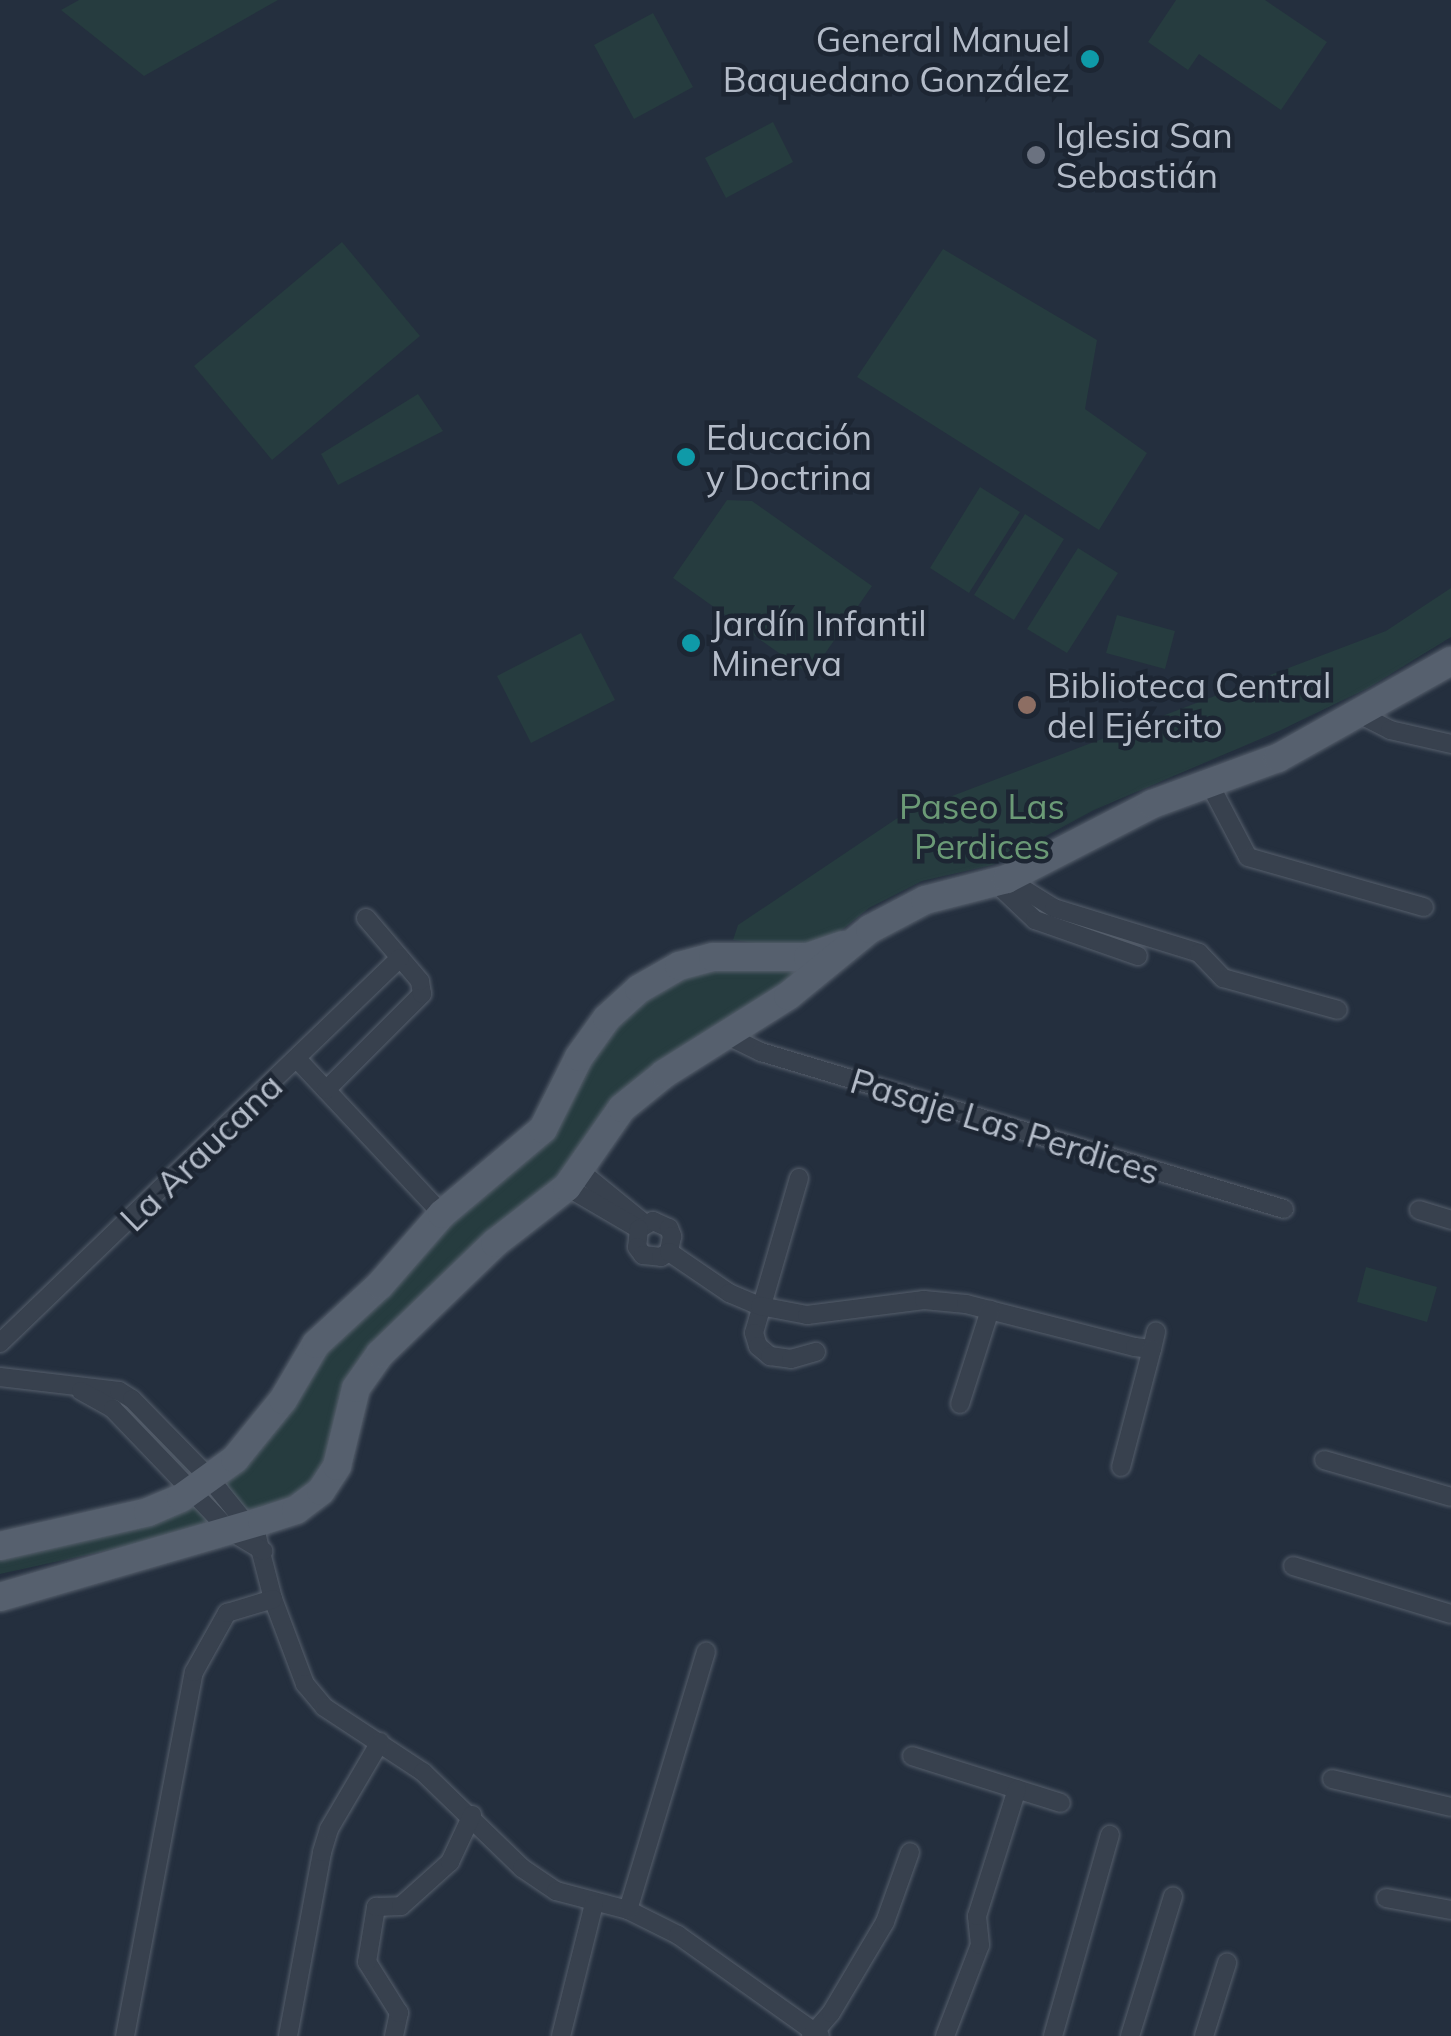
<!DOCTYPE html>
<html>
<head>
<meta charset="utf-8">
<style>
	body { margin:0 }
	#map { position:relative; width:1451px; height:2036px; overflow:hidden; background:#242f3e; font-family:Mulish,sans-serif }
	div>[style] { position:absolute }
	.green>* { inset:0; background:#263c3f }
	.roads { filter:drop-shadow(0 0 2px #565f6c) drop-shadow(0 0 2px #565f6c) }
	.minor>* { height:18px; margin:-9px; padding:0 9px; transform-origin:9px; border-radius:9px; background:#38414e }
	.primary>* { height:28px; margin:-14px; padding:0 14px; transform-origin:14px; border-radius:14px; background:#56606e }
	.dots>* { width:28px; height:28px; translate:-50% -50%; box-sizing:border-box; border:5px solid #1d2633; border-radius:50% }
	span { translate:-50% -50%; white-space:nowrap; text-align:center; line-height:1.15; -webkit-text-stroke:9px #1d2633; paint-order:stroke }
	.poi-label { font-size:35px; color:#b4bcc9 }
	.right { translate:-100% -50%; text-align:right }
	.left { translate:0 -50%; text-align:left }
	.park-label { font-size:35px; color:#6b9a76 }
	.street-label { font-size:35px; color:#b4bcc9 }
</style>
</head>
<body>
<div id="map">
	<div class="green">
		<i style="clip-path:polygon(79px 0,278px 0,144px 76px,61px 10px)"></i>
		<i style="clip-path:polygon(1176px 0,1265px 0,1327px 42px,1281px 110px,1199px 54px,1188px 70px,1148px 42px)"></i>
		<i style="clip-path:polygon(653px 13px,693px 87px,634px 119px,594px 45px)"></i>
		<i style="clip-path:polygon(773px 122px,793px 162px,726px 198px,705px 158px)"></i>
		<i style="clip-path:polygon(342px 242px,420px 336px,272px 460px,194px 366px)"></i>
		<i style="clip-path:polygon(943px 249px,1097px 340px,1085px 409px,1147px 453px,1099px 530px,857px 377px)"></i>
		<i style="clip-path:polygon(418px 394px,443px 431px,338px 485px,321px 454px)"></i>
		<i style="clip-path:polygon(980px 487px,1020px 512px,969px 593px,930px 568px)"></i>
		<i style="clip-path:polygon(727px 500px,752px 501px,872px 586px,810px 675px,673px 578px)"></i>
		<i style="clip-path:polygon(1025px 514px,1064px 539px,1014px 620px,974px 595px)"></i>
		<i style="clip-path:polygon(1078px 548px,1118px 573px,1067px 653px,1027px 629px)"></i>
		<i style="clip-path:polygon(1451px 588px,1451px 637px,1368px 688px,1279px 731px,1094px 810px,992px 865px,922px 881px,869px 908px,828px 941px,778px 946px,733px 940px,738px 925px,902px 815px,1386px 631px)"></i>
		<i style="clip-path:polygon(1117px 615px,1175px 631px,1165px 669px,1106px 653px)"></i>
		<i style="clip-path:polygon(581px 633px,615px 700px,531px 743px,497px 676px)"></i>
		<i style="clip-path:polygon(829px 953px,785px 981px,371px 1353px,318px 1489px,205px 1529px,0 1574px,0 1553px,183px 1503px,322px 1340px,490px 1179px,605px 1023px,685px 969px)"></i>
		<i style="clip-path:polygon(1366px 1267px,1437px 1287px,1427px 1322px,1357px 1302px)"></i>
	</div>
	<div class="roads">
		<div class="minor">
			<i style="left:1361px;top:715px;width:33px;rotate:27deg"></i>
			<i style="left:1390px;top:730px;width:63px;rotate:12.9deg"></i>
			<i style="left:1210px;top:785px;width:81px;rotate:62.2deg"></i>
			<i style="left:1248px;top:857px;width:183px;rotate:15.9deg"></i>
			<i style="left:1007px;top:879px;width:55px;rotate:31.7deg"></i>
			<i style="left:1054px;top:908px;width:152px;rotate:17.2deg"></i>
			<i style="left:1199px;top:953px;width:35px;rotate:46deg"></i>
			<i style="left:1223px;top:978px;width:119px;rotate:15.5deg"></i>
			<i style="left:996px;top:883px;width:54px;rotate:43.5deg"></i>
			<i style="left:1035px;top:920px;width:109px;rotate:19.3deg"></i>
			<i style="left:728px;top:1036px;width:37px;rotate:26deg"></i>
			<i style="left:761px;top:1052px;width:546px;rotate:16.71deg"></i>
			<i style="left:298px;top:1060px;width:211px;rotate:46.9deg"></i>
			<i style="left:326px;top:1090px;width:136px;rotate:-45deg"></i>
			<i style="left:422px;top:994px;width:13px;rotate:-99deg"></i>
			<i style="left:420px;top:981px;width:83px;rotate:-130.6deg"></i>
			<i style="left:580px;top:1171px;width:84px;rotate:39.2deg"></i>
			<i style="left:799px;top:1178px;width:161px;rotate:106.2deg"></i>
			<i style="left:754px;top:1333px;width:14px;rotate:73deg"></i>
			<i style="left:758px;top:1346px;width:16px;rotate:40deg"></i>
			<i style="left:770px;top:1356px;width:21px;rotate:8deg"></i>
			<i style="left:791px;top:1359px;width:26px;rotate:-16deg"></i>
			<i style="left:567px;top:1187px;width:83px;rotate:30.3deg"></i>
			<i style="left:1419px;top:1210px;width:34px;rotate:17deg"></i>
			<i style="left:639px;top:1229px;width:16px;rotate:-30deg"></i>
			<i style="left:653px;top:1221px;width:17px;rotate:24deg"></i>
			<i style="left:669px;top:1228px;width:9px;rotate:69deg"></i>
			<i style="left:672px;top:1236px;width:16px;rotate:101deg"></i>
			<i style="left:639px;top:1229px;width:18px;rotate:96deg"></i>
			<i style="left:637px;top:1247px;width:10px;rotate:53deg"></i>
			<i style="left:643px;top:1255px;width:18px;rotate:6deg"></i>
			<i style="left:661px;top:1257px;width:9px;rotate:-32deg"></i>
			<i style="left:669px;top:1252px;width:73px;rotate:34.3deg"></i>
			<i style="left:729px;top:1293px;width:34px;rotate:23deg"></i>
			<i style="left:760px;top:1306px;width:48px;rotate:10.8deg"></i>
			<i style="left:807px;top:1315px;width:118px;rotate:-7.3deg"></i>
			<i style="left:924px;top:1300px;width:42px;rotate:5.4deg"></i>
			<i style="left:966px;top:1304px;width:174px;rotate:14.3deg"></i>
			<i style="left:1135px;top:1347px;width:17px;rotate:7deg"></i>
			<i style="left:1152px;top:1349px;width:18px;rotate:-77deg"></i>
			<i style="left:0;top:1343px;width:555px;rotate:-43.91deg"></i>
			<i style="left:0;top:1377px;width:120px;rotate:6.7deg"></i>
			<i style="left:119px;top:1391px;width:15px;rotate:32deg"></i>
			<i style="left:132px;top:1399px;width:112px;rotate:45.7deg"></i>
			<i style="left:210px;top:1479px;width:75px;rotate:51deg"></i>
			<i style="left:257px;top:1537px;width:64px;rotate:75.5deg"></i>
			<i style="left:273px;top:1599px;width:91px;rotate:69.4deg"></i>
			<i style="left:305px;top:1684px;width:30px;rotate:50deg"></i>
			<i style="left:324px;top:1707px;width:118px;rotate:33.3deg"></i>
			<i style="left:423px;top:1772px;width:138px;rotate:44.1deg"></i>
			<i style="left:522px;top:1868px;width:41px;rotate:34.1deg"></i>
			<i style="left:556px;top:1891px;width:74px;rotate:14.8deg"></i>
			<i style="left:628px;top:1910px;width:56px;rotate:26.6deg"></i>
			<i style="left:678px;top:1935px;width:174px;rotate:35.4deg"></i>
			<i style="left:81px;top:1391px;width:37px;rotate:29deg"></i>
			<i style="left:113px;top:1409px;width:169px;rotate:46.2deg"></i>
			<i style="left:230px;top:1531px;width:39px;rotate:31deg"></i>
			<i style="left:960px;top:1404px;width:99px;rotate:-72.3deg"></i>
			<i style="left:1324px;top:1460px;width:132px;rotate:16.2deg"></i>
			<i style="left:1121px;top:1467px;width:122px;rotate:-75.3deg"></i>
			<i style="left:1293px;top:1566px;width:165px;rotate:16.9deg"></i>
			<i style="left:912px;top:1756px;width:156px;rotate:17.5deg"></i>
			<i style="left:1332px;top:1779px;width:122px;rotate:13.2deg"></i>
			<i style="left:1386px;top:1898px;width:66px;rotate:10.5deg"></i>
			<i style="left:628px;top:1910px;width:270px;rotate:-73.2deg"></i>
			<i style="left:125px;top:2036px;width:370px;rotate:-79.3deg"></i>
			<i style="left:194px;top:1672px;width:68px;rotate:-60.8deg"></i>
			<i style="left:227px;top:1613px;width:48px;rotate:-16.9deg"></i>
			<i style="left:288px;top:2036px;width:187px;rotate:-79.5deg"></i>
			<i style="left:322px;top:1852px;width:24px;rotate:-73deg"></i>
			<i style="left:329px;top:1829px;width:101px;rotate:-59.6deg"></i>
			<i style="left:394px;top:2036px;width:24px;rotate:-78deg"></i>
			<i style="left:399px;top:2013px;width:60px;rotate:-122.1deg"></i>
			<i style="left:367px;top:1962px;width:56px;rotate:-80.7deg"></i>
			<i style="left:376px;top:1907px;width:25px;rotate:-2deg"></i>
			<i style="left:401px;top:1906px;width:66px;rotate:-41.9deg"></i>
			<i style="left:450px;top:1862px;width:52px;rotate:-64.9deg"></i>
			<i style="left:561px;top:2036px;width:136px;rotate:-76deg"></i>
			<i style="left:811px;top:2036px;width:30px;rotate:-49deg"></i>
			<i style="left:831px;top:2013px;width:106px;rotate:-59.3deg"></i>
			<i style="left:885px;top:1922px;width:74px;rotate:-70.3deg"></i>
			<i style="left:945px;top:2036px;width:97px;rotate:-69deg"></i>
			<i style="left:980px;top:1945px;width:29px;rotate:-96deg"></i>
			<i style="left:977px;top:1916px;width:133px;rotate:-72.5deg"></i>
			<i style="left:1053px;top:2036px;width:209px;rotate:-74.2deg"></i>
			<i style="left:1130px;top:2036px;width:146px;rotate:-72.9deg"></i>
			<i style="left:1204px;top:2036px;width:77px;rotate:-72.5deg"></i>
		</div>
		<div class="primary">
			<i style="left:0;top:1546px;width:152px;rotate:-12.9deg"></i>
			<i style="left:148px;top:1512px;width:36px;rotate:-23deg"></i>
			<i style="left:181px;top:1498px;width:67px;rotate:-35.8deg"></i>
			<i style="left:235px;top:1459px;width:76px;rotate:-50.9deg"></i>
			<i style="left:283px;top:1400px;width:65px;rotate:-59.5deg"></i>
			<i style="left:316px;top:1344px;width:87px;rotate:-42.7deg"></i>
			<i style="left:380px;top:1285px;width:94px;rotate:-48.9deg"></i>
			<i style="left:442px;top:1214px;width:132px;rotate:-40.1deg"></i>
			<i style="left:543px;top:1129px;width:80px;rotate:-63.4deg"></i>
			<i style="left:579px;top:1057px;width:48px;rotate:-54.3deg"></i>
			<i style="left:607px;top:1018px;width:43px;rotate:-42.2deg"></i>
			<i style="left:639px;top:989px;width:46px;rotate:-29.9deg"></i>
			<i style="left:679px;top:966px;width:35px;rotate:-15deg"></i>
			<i style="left:713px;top:957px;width:95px"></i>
			<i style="left:808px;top:957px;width:37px;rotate:-19deg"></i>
			<i style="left:0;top:1597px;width:273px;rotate:-16.2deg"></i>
			<i style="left:262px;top:1521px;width:36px;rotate:-18deg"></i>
			<i style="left:296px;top:1510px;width:31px;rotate:-37deg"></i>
			<i style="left:321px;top:1491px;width:30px;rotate:-57deg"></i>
			<i style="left:337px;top:1466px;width:80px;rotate:-76.3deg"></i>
			<i style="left:356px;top:1388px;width:42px;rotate:-54.8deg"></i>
			<i style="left:380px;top:1354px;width:160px;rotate:-44deg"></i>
			<i style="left:495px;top:1243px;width:91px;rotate:-37.9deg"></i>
			<i style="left:567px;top:1187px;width:96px;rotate:-55.2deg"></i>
			<i style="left:622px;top:1108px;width:54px;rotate:-39deg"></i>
			<i style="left:664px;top:1074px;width:146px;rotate:-32.2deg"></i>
			<i style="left:788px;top:996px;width:106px;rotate:-39.3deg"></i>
			<i style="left:870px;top:929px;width:62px;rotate:-27.8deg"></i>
			<i style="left:925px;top:900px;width:85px;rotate:-14.4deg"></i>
			<i style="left:1007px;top:879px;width:163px;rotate:-27.3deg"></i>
			<i style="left:1152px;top:804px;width:134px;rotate:-20.1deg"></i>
			<i style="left:1278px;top:758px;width:198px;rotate:-29.3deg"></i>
		</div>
	</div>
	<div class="dots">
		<i style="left:1090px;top:59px;background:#0f9aa8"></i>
		<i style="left:1036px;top:155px;background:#6b7280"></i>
		<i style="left:686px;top:457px;background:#0f9aa8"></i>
		<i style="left:691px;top:643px;background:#0f9aa8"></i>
		<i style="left:1027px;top:705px;background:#8d6e63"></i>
	</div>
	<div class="poi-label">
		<span class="right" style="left:1070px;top:59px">General Manuel<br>Baquedano González</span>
		<span class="left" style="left:1056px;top:155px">Iglesia San<br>Sebastián</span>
		<span class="left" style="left:706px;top:457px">Educación<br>y Doctrina</span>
		<span class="left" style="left:711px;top:643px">Jardín Infantil<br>Minerva</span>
		<span class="left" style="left:1047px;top:705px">Biblioteca Central<br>del Ejército</span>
	</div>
	<div class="park-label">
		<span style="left:982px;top:826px">Paseo Las<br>Perdices</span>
	</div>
	<div class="street-label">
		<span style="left:1005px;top:1126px;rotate:17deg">Pasaje Las Perdices</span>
		<span style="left:201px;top:1152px;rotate:-44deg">La Araucana</span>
	</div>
</div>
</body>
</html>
